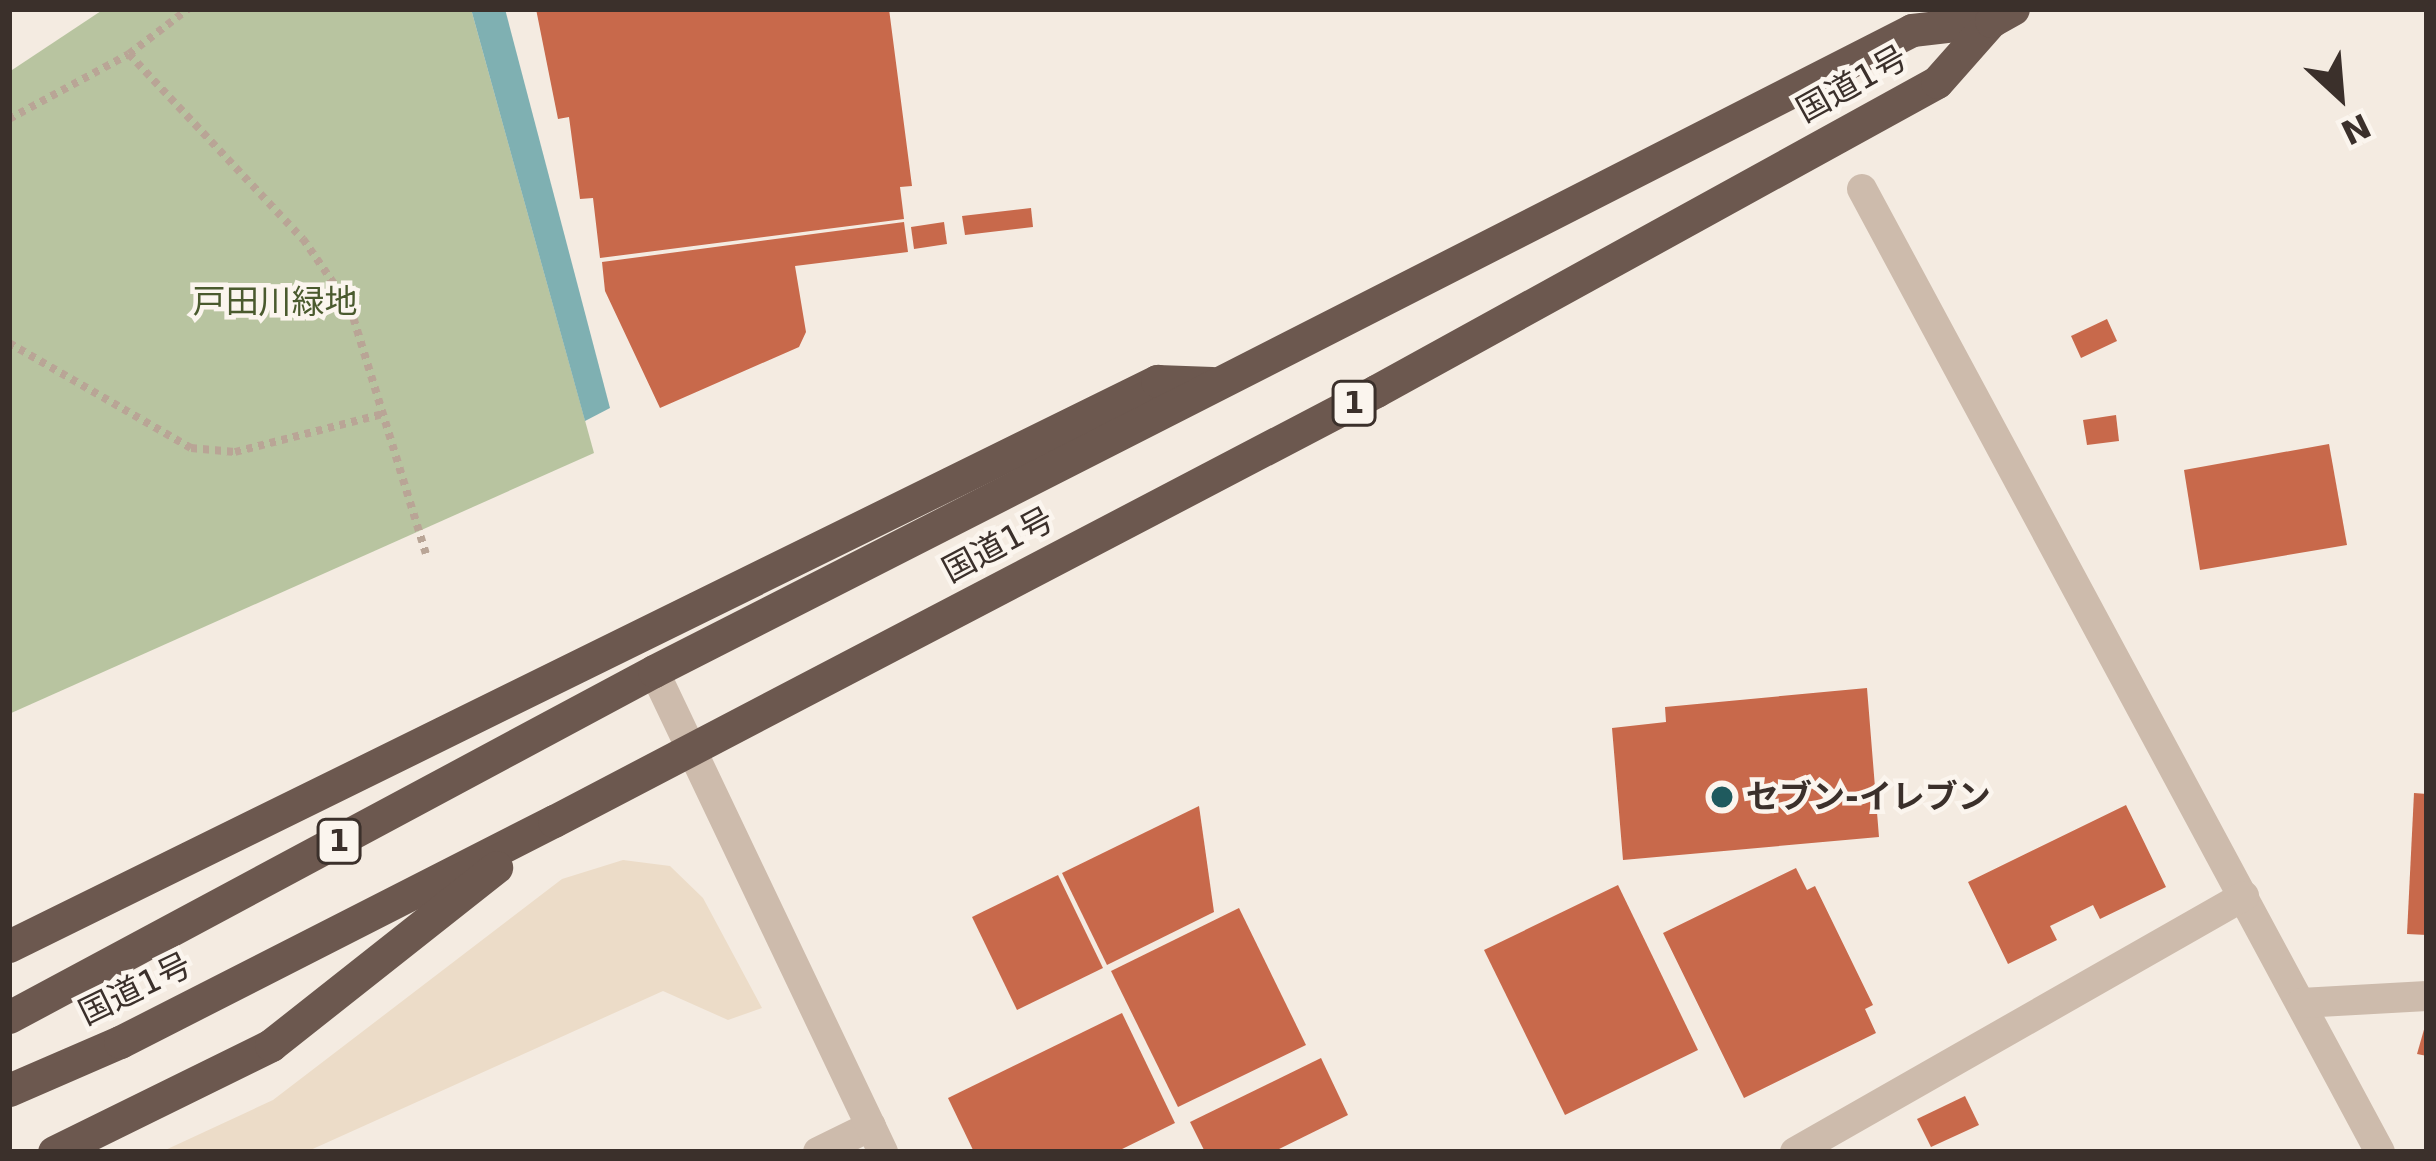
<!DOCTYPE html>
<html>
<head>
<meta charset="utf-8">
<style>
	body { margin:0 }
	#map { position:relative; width:2436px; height:1161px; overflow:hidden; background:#f4ebe1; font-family:"DejaVu Sans","Noto Sans JP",sans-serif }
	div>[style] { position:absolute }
	.green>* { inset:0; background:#b8c4a0 }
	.plaza>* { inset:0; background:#ecdcc8 }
	.water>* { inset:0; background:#7fb0b2 }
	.building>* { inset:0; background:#c8694b }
	.path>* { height:8px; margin-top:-4px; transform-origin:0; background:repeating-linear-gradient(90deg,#b9a596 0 6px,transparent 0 12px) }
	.service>* { height:30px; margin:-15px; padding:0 15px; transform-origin:15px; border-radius:15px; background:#cdbbac }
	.minor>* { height:30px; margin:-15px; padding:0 15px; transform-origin:15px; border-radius:15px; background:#cdbbac }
	.tertiary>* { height:30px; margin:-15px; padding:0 15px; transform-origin:15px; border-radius:15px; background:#cdbbac }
	.trunk>* { height:33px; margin:-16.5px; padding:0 16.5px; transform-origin:16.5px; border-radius:16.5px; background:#6c584f }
	.dots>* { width:33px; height:33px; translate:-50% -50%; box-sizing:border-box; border:6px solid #fbf5ee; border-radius:50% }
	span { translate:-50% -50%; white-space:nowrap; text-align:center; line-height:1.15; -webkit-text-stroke:9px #fbf5ee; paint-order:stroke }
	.shield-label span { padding:3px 9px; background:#fbf5ee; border:3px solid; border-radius:9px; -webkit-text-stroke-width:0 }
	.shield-label { font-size:30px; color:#3b302b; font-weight:700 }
	.street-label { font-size:33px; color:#3b302b }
	.park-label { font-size:33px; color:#4a5a2e }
	.poi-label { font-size:33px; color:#3b302b; font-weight:700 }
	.left { translate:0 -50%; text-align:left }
	.frame { position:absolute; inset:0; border:12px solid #3b302b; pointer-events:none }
	.north { position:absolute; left:2280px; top:36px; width:120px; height:120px; -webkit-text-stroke:9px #fbf5ee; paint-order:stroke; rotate:154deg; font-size:33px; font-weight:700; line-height:48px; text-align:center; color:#3b302b }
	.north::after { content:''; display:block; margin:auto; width:42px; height:54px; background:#3b302b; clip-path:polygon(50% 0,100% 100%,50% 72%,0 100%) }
</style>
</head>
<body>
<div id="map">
	<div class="green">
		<i style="clip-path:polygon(104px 9px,471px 9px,594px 453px,9px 714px,9px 72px)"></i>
	</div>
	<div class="plaza">
		<i style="clip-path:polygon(623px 860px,670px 866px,703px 898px,762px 1008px,728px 1020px,663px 991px,306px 1152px,161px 1152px,273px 1100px,562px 879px)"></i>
	</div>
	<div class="water">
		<i style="clip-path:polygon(471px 9px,505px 9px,610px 408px,585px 421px)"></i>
	</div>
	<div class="building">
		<i style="clip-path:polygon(536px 9px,889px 9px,912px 186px,900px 187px,904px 219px,600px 258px,593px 198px,580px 199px,569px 117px,558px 119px)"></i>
		<i style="clip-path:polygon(1031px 208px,1033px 227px,965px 235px,962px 216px)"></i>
		<i style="clip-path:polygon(904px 222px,908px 252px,795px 266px,806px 332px,799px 347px,660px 408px,605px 291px,602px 262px)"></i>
		<i style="clip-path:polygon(944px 222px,947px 244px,914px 249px,911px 227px)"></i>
		<i style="clip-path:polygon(2107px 319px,2117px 341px,2081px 358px,2071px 336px)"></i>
		<i style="clip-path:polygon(2116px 415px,2119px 441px,2087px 445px,2083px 420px)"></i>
		<i style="clip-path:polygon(2329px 444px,2347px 545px,2200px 570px,2184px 470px)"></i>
		<i style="clip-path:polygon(1867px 688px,1879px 837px,1623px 860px,1612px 728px,1666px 722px,1665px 707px)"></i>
		<i style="clip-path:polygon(2414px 793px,2427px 794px,2427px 935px,2407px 934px)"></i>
		<i style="clip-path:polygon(2126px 805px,2166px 887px,2100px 919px,2093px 905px,2050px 926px,2057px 940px,2008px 964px,1968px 882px)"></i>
		<i style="clip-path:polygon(1199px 806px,1214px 912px,1107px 965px,1062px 873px)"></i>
		<i style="clip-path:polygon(1796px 868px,1807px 890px,1815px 886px,1873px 1005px,1865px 1009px,1876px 1033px,1744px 1098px,1663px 933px)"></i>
		<i style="clip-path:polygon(1058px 875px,1103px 968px,1017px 1010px,972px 917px)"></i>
		<i style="clip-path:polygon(1618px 885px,1698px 1050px,1565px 1115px,1484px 950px)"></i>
		<i style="clip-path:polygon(1239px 908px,1306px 1045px,1178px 1107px,1111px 971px)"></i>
		<i style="clip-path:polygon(1122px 1013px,1175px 1123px,1116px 1152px,974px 1152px,948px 1098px)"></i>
		<i style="clip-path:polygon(2427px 1019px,2427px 1056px,2417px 1054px)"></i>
		<i style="clip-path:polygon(1321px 1058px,1348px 1115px,1273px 1152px,1205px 1152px,1190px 1122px)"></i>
		<i style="clip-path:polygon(1965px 1096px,1979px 1125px,1931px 1147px,1917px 1119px)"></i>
	</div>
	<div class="path">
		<i style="left:129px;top:54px;width:254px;rotate:46.8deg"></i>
		<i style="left:303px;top:239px;width:83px;rotate:55.3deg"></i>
		<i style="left:350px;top:307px;width:258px;rotate:72.9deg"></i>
		<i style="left:9px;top:119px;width:136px;rotate:-28.4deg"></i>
		<i style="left:129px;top:54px;width:74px;rotate:-37.3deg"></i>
		<i style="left:9px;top:343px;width:210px;rotate:30deg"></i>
		<i style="left:191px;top:448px;width:44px;rotate:5.2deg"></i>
		<i style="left:235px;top:452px;width:153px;rotate:-14.4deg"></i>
	</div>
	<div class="service">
		<i style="left:818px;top:1152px;width:59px;rotate:-26.1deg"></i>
	</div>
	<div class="minor">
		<i style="left:1862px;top:189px;width:1093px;rotate:61.72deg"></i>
		<i style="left:2301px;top:1003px;width:126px;rotate:-3.2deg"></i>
		<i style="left:1795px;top:1152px;width:517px;rotate:-29.69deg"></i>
	</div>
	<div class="tertiary">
		<i style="left:654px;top:671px;width:533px;rotate:64.54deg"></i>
	</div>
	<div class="trunk">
		<i style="left:9px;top:946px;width:1280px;rotate:-26.2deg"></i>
		<i style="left:1157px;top:381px;width:55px;rotate:2.1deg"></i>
		<i style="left:9px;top:1017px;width:732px;rotate:-28.21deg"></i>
		<i style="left:654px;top:671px;width:1412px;rotate:-27deg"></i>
		<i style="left:1912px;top:30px;width:80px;rotate:-6.5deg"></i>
		<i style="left:9px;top:1090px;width:121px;rotate:-23.4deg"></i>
		<i style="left:120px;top:1042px;width:487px;rotate:-27deg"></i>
		<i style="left:554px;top:821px;width:928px;rotate:-27.61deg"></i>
		<i style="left:1376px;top:391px;width:640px;rotate:-28.85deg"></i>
		<i style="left:1937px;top:82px;width:81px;rotate:-48.5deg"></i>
		<i style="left:1991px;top:21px;width:25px;rotate:-29deg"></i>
		<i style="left:54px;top:1152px;width:242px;rotate:-26.2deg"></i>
		<i style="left:271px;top:1045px;width:287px;rotate:-38.3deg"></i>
	</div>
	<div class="dots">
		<i style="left:1722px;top:797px;background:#1f5a5e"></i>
	</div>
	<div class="shield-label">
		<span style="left:1354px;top:403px">1</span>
		<span style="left:339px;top:841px">1</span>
	</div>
	<div class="street-label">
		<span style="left:1852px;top:84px;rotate:-29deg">国道1号</span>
		<span style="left:998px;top:545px;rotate:-28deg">国道1号</span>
		<span style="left:135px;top:989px;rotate:-26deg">国道1号</span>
	</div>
	<div class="park-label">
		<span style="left:275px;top:302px">戸田川緑地</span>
	</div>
	<div class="poi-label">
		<span class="left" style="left:1746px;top:797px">セブン-イレブン</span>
	</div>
	<div class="frame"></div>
	<div class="north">N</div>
</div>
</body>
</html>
